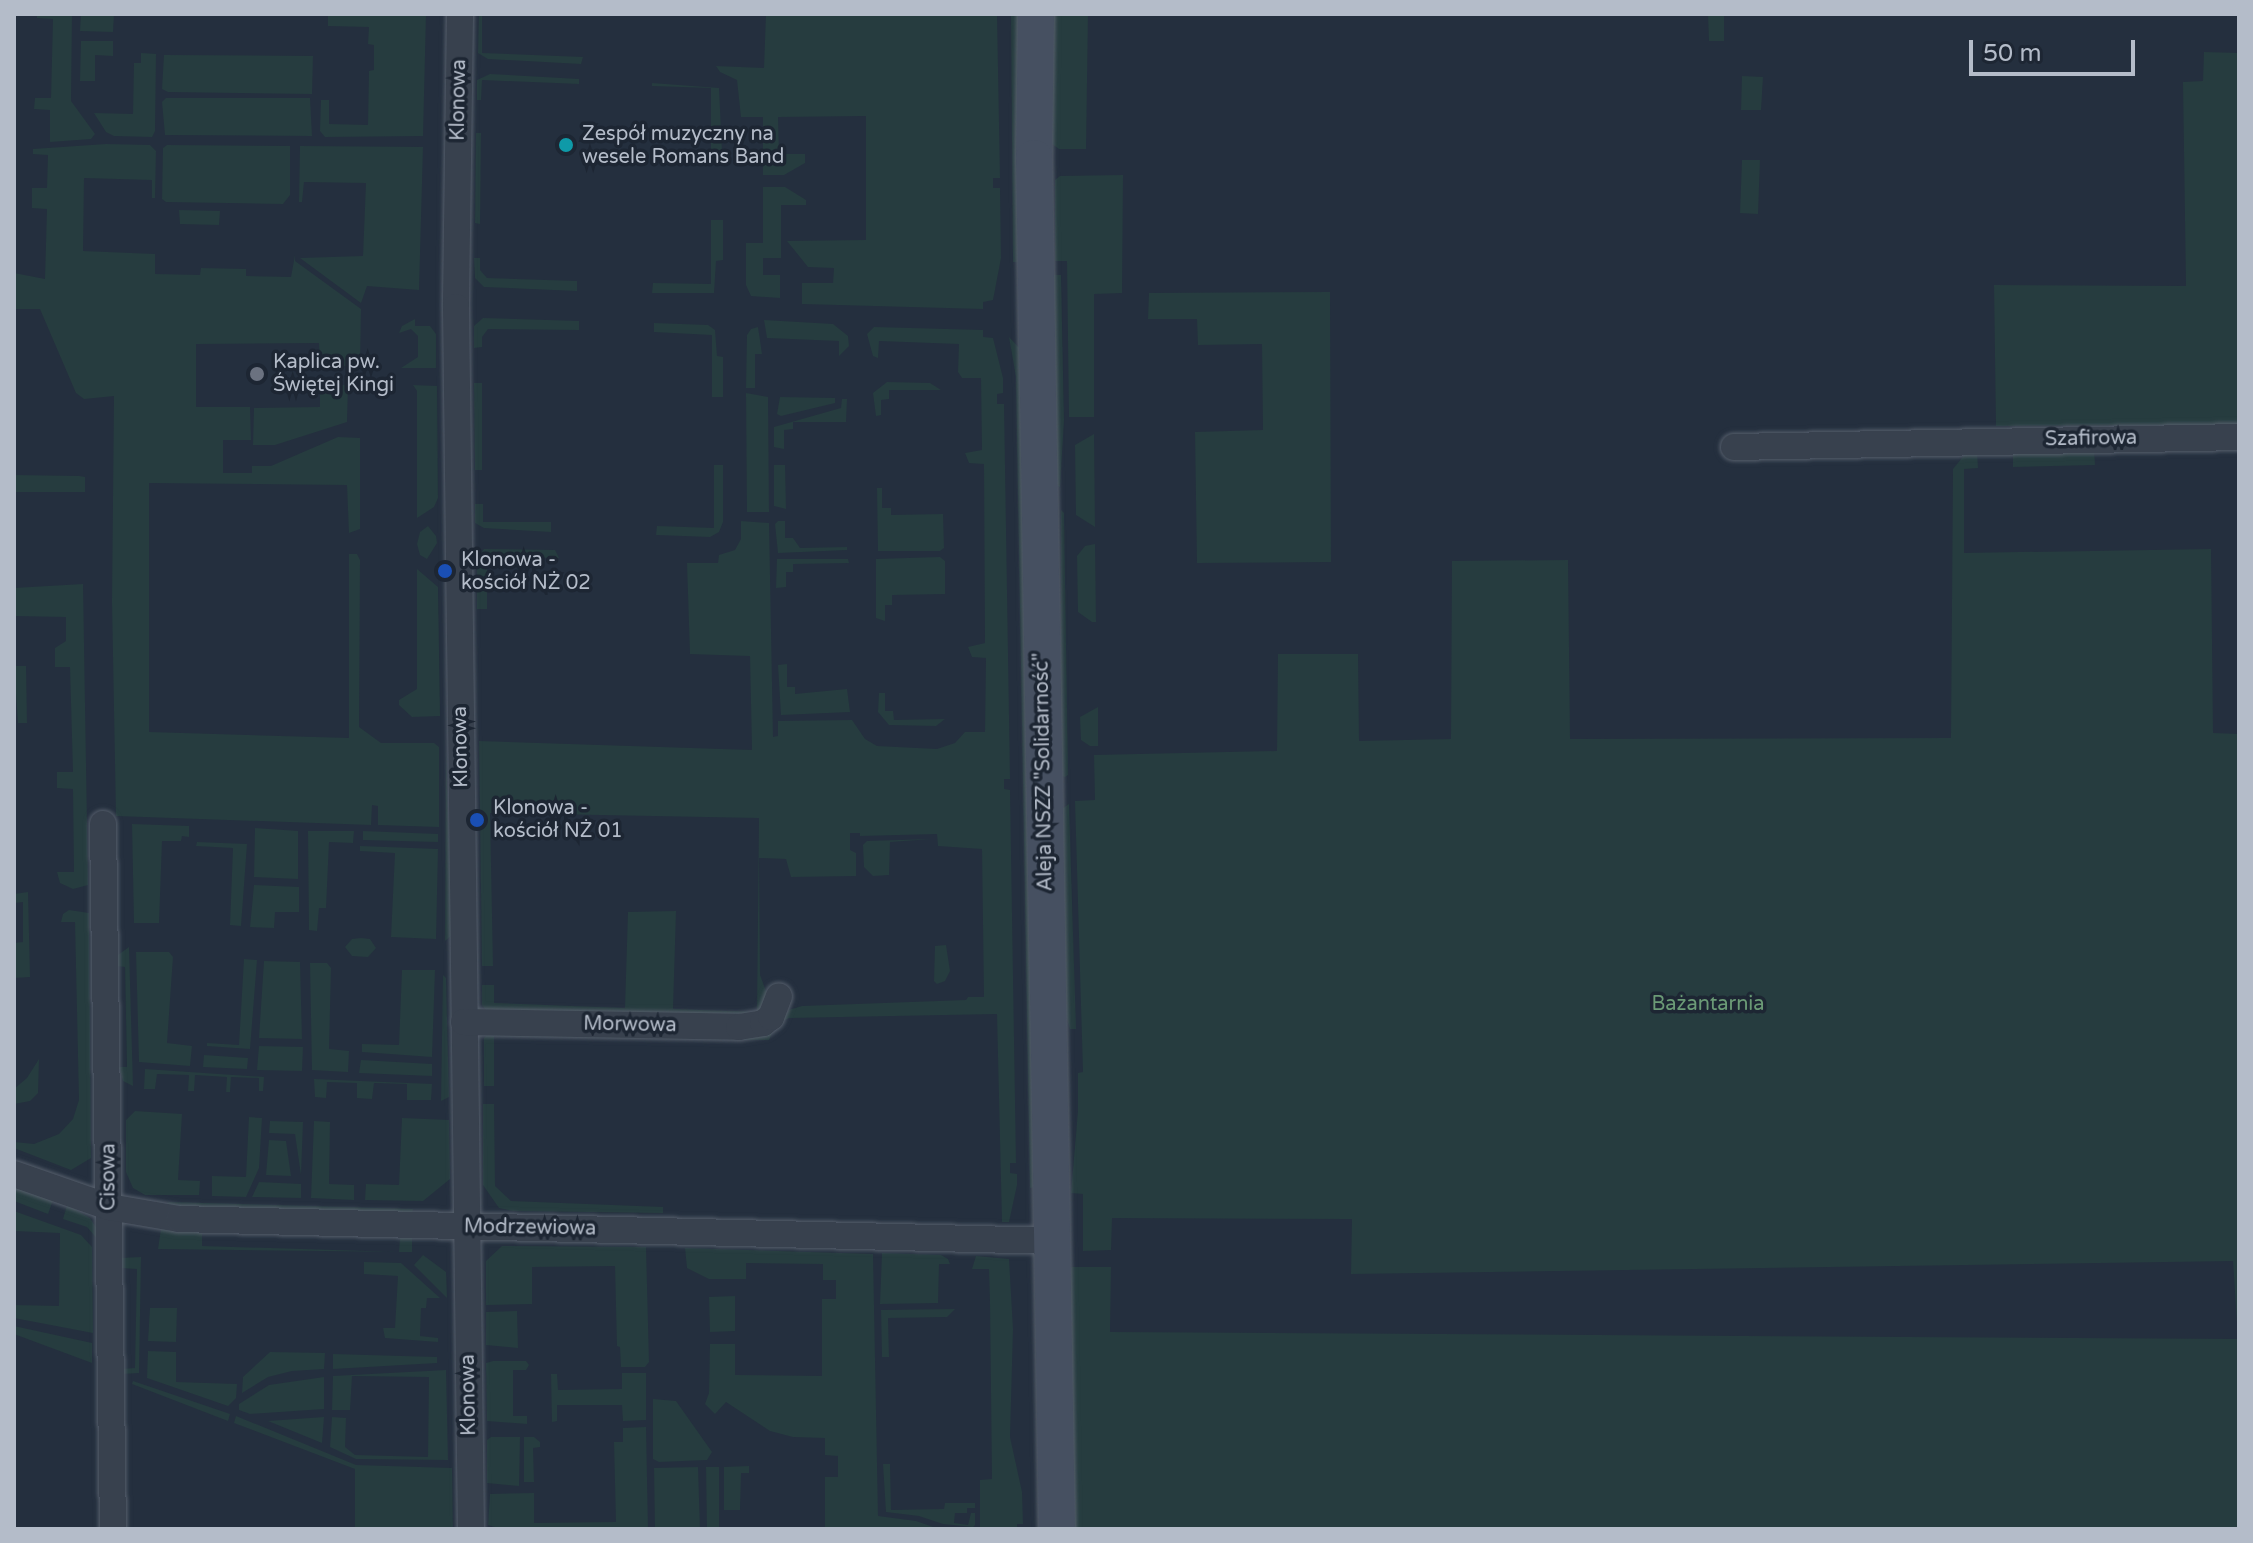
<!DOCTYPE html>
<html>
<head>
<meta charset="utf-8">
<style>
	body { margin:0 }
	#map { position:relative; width:2253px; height:1543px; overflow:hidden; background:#242f3e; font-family:"Varela Round",sans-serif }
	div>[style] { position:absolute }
	.green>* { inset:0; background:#263c3f }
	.roads { filter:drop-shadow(0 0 2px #565f6c) drop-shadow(0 0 2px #565f6c) }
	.street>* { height:26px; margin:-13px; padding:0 13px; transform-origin:13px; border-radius:13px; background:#38414e }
	.secondary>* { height:36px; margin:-18px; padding:0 18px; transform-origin:18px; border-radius:18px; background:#465061 }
	.dots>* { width:22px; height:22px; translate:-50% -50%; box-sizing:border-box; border:4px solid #1d2633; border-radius:50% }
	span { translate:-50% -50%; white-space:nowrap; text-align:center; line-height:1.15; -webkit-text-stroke:7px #1d2633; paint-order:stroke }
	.street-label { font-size:20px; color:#b4bcc9 }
	.poi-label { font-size:20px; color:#b4bcc9 }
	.left { translate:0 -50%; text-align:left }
	.park-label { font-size:20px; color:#6b9a76 }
	.frame { position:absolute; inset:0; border:16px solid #b4bcc9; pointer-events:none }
	.scale { position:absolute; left:1969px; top:40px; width:166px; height:36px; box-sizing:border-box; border:4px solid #b4bcc9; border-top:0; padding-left:10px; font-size:24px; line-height:28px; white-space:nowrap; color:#b4bcc9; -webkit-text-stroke:6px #1d2633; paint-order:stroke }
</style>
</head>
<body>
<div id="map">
	<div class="green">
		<i style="clip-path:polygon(37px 14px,72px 14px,71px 101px,95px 134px,91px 139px,50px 142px,50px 110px,34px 109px,35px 98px,51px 98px,53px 19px,37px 18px)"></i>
		<i style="clip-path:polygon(81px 14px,114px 14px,113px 32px,80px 31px)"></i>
		<i style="clip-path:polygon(328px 14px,426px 14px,423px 136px,325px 137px,320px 131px,321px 100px,329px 100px,329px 124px,368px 125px,369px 71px,374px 70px,374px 45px,368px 44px,369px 27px,328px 26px)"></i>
		<i style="clip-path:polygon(479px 14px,482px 14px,482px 53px,583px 57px,581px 64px,488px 59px,478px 53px)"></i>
		<i style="clip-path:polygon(766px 14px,997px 14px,1000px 178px,993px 178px,993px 188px,1000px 188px,1001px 258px,993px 300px,983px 302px,983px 309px,802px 304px,802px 283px,833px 283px,834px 268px,808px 267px,787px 241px,866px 240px,866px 116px,778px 117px,779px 154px,805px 154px,805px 163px,784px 175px,763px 175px,763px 117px,741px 117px,737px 80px,720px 72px,716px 66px,764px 68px)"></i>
		<i style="clip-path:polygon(1011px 14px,1020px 14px,1022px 262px,1013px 262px)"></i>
		<i style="clip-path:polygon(1053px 14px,1088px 14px,1086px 149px,1059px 149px,1049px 142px)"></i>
		<i style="clip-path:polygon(1708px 14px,1724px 14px,1724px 41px,1709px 41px)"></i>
		<i style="clip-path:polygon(81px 41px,113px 41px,113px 56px,95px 55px,95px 81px,80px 81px)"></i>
		<i style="clip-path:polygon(2204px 52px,2239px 53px,2239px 425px,1996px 426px,1994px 285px,2186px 286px,2183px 82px,2203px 81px)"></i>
		<i style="clip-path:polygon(141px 53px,156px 54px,155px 131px,152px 137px,114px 136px,106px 132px,94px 113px,133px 114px,134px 63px,141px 63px)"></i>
		<i style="clip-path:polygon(164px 55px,313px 56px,312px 94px,168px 92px,162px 89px)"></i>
		<i style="clip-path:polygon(490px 74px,579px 79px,579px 84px,482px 80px,481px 100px,477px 100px,477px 80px)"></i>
		<i style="clip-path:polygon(1742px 76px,1763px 77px,1761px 110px,1741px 110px)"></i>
		<i style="clip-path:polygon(652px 83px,719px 88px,722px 152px,711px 152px,711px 88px,652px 86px)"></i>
		<i style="clip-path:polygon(166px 98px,310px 98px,312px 136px,165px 135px,162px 102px)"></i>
		<i style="clip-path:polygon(476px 133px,481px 133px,480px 224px,475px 223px)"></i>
		<i style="clip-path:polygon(106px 144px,150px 145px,156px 151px,155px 198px,152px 198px,152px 180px,84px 178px,83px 251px,155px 254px,155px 274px,200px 275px,201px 268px,246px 269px,246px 276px,291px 277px,295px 255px,295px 261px,361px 309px,360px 366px,320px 366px,319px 343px,196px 344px,196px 407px,250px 407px,251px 440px,223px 440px,223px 473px,252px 473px,252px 466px,271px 466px,338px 437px,360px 438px,360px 529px,349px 533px,347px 485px,149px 483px,149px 732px,349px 738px,349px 554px,357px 554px,360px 560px,359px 727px,381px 743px,434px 743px,439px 747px,439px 827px,378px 825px,378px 806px,372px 805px,371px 825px,116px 816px,112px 602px,114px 396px,84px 399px,76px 393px,40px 309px,14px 309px,14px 273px,45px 279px,47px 209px,32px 208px,32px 188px,47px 188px,48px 155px,33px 154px,33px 149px)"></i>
		<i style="clip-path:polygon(167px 145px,290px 146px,290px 195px,283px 204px,166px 202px,162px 199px,163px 148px)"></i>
		<i style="clip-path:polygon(300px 146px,423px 147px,419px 290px,367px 286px,361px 303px,300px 258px,363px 256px,366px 183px,304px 182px,302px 202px,299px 202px)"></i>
		<i style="clip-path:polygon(1742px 160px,1760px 160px,1758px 214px,1740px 213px)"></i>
		<i style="clip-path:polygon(1123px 175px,1122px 293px,1094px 294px,1094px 417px,1069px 417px,1067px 261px,1055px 261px,1055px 180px,1060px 176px)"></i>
		<i style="clip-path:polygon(763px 187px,785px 187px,806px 200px,806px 205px,781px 205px,781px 258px,763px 258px,763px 275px,780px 275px,780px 298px,751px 296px,746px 285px,746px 243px,763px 243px)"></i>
		<i style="clip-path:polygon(179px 210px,220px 211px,219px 225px,180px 224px)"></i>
		<i style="clip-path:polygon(711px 220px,723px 220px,723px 260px,716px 261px,714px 293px,652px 293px,653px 283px,711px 284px)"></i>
		<i style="clip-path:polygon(474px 258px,480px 258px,480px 270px,487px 278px,577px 281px,577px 291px,484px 287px,475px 278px)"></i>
		<i style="clip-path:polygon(1048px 275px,1061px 275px,1064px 420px,1060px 487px,1056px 485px)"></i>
		<i style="clip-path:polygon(1330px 292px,1331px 562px,1197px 563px,1195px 432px,1263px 430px,1262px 344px,1198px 345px,1197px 319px,1148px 319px,1149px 293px)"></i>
		<i style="clip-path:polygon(483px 318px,579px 321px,579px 330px,488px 329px,482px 337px,482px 347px,474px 348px,474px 326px)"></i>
		<i style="clip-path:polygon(415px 319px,415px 326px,430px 326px,436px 334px,436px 368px,401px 368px,418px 357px,418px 336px,411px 329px,399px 333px,402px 326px)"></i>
		<i style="clip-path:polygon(764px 320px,833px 324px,848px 336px,849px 346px,839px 356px,839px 341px,767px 338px)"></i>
		<i style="clip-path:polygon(654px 323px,708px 325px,715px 330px,717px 356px,723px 357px,723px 397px,712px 397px,712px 335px,654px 332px)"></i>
		<i style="clip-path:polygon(758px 327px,762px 354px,755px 354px,755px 388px,746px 388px,747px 335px,751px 329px)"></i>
		<i style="clip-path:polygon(874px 327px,983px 330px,983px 337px,993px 338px,1003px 378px,1003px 393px,997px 394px,997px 404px,1004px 404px,1010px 779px,1004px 779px,1004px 789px,1010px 790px,1016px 1163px,1010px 1163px,1010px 1173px,1017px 1174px,1017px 1185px,1009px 1222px,1002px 1222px,997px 1014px,789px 1018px,776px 1024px,769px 1040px,494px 1036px,494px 1086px,484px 1086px,484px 1038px,487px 1034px,776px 1024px,789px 1010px,802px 1006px,966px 1000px,968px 997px,984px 997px,982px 849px,938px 846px,937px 834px,860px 836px,860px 833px,850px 833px,850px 850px,856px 853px,856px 876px,791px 877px,786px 859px,759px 858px,760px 975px,767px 994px,757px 1017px,487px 1011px,482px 1005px,482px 985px,494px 985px,494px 1003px,625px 1008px,628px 912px,676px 911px,673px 1009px,757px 1012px,759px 818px,490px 813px,493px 966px,482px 966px,479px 741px,752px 750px,750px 656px,690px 654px,687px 563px,718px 563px,719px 555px,735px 550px,741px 539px,741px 521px,769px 523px,773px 737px,778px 736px,778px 721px,852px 720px,865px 739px,877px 746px,937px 749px,955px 743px,965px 732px,985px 732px,986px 658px,972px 657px,968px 647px,985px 643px,984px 464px,969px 463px,965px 453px,982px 450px,981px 378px,962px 378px,958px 372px,959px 344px,879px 341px,878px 358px,873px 356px,867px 334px)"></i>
		<i style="clip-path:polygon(1009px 337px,1021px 350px,1038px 1187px,1030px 1188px,1016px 377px)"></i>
		<i style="clip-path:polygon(887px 382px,930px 383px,941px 390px,889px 390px,889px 399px,881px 400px,881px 415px,876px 416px,873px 393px)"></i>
		<i style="clip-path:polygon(474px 383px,482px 383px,482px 470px,475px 470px)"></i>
		<i style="clip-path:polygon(320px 385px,348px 385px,347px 422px,275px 445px,253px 445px,254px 408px,320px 407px)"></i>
		<i style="clip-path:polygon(413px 385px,437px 386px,438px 498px,434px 507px,417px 518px,417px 391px)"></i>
		<i style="clip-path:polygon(746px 393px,768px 397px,769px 512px,747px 512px)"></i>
		<i style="clip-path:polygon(780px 397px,835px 398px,835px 403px,781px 416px,777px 414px)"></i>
		<i style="clip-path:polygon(842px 399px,847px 399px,846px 422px,793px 422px,793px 429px,784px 430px,784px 449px,774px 447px,774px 427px,841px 408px)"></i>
		<i style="clip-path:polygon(1094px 434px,1095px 527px,1076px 515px,1075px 445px)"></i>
		<i style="clip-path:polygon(2013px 450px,2094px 450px,2095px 465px,2013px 467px)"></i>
		<i style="clip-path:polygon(1977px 452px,1978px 468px,1964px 469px,1964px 553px,2211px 549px,2213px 733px,2239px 734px,2239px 1529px,1070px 1529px,1065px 1274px,1072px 1267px,1111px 1267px,1110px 1332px,2238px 1339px,2233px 1261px,1351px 1274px,1352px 1219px,1112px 1218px,1111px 1250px,1083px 1251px,1083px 1194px,1071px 1193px,1078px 1111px,1078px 1073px,1083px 1072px,1075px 801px,1095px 800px,1094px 755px,1277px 751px,1278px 654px,1358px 654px,1359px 741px,1451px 739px,1452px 561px,1568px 560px,1570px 739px,1951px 738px,1953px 469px,1966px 453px)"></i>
		<i style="clip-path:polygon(714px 465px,723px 465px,723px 522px,719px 532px,710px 537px,656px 535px,657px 526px,714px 528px)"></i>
		<i style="clip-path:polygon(774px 465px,785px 465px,786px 509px,774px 506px)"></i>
		<i style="clip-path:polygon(14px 475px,79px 476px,85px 477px,85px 492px,14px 492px)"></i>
		<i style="clip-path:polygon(877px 488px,882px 488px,882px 508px,891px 508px,891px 515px,943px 514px,944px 548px,940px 551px,878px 551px)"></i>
		<i style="clip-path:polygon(475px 504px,483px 504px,483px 522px,551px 522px,551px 532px,484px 528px,475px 523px)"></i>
		<i style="clip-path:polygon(1061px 510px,1064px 513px,1068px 775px,1065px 777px,1061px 776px)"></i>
		<i style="clip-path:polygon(778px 521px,785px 521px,785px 538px,793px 538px,800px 548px,847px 547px,847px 550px,778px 553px,775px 524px)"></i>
		<i style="clip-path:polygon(428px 526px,436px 536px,437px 543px,427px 559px,420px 555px,417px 544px,420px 532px)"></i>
		<i style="clip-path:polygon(1095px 544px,1096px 622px,1092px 622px,1078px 612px,1077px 556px,1085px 546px)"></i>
		<i style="clip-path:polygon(484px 549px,555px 550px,559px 558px,487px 557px,487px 609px,477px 609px,477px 558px)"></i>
		<i style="clip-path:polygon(940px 557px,945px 561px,945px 594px,892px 595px,892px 605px,885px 605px,885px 621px,876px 618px,876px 559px)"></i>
		<i style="clip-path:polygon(777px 559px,848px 559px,849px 563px,793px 564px,793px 572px,786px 572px,786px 587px,776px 588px)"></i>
		<i style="clip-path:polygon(417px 569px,438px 587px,440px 716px,412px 717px,399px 705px,399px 700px,417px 689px)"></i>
		<i style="clip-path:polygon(83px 584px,88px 885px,73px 889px,60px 883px,57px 872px,74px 872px,73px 789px,57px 788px,57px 772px,73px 772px,70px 667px,55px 667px,55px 648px,66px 641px,66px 617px,14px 616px,14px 588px)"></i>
		<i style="clip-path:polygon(787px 664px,787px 687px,795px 687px,795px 694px,847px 689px,850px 712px,781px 715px,778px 665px)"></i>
		<i style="clip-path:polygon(14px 666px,26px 666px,27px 723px,18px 723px)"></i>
		<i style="clip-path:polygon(879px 693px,885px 693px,885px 711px,893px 711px,894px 720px,945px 719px,936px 726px,889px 725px,878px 712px)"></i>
		<i style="clip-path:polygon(1098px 707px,1098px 746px,1090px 746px,1081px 740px,1080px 717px)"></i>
		<i style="clip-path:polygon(446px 747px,452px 935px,445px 941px)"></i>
		<i style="clip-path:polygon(1069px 804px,1076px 1029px,1070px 1029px,1063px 1005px,1060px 810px)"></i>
		<i style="clip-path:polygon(132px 824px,189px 826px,189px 837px,182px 836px,181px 841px,162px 841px,159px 923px,134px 923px)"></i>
		<i style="clip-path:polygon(255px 828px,298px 831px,298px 879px,254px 877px)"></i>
		<i style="clip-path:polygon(308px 831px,354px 831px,353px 843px,329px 842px,326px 908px,319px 908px,317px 931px,309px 930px)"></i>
		<i style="clip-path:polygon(363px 831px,438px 834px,438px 842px,363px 840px)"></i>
		<i style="clip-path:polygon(932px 839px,890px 842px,889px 875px,873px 876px,864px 867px,863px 845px,867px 841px)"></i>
		<i style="clip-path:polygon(197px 842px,247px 844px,241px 926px,230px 925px,233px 848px,196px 846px)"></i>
		<i style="clip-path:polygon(360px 846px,438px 849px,436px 939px,391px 937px,395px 853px,360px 851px)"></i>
		<i style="clip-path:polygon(254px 885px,299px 887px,299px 912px,275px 912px,274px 928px,250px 927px)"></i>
		<i style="clip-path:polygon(28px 892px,30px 977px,14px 978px,14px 943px,23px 942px,23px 902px,14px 903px,14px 894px)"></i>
		<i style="clip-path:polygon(69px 910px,89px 913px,91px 1158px,71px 1170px,14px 1148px,14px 1142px,34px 1144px,59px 1134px,73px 1119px,79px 1100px,75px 922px,61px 922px,63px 914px)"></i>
		<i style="clip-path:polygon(361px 938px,370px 939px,376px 948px,368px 957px,352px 956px,345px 947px,352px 939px)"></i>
		<i style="clip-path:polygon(946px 945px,950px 971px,945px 981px,937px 984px,934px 981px,935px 946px)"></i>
		<i style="clip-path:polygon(129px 947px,133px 1086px,123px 1081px,119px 1067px,127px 1067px,125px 967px,117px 966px,118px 955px)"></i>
		<i style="clip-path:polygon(136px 952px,169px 952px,173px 957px,167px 1043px,192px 1046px,190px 1066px,139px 1062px)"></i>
		<i style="clip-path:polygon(244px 959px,257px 960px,250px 1049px,207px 1046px,207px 1043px,239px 1045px)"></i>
		<i style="clip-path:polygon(264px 961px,300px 962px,302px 1039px,259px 1038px)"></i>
		<i style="clip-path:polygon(310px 963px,327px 963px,331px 968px,329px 1049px,349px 1051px,348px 1072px,312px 1070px)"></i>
		<i style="clip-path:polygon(402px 970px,435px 970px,432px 1057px,362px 1052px,362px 1044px,399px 1045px)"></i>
		<i style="clip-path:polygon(443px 975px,446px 978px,449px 1097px,441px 1101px)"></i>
		<i style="clip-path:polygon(259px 1046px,303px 1047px,302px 1071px,257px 1070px)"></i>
		<i style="clip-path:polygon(204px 1055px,248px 1058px,247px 1069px,203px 1067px)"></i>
		<i style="clip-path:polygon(39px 1059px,38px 1093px,30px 1101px,14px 1104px,14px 1089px,27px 1078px)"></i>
		<i style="clip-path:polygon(361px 1060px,432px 1064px,432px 1076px,359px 1073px)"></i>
		<i style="clip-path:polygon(145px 1069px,264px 1077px,263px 1091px,259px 1091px,259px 1078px,231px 1077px,230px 1092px,226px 1092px,227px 1077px,195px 1075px,194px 1091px,188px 1091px,189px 1075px,157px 1074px,155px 1089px,144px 1089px)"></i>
		<i style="clip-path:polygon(314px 1079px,432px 1084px,431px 1100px,407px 1100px,407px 1084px,374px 1083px,372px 1099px,357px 1098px,357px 1083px,327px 1082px,326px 1098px,315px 1097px)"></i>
		<i style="clip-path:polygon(483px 1104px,494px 1104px,495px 1186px,511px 1201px,663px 1207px,663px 1213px,513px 1211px,499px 1208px,483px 1185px)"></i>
		<i style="clip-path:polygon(135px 1111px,182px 1114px,178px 1180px,200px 1181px,199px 1195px,145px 1195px,133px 1188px,126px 1172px,126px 1120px)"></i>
		<i style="clip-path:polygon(249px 1117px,262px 1118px,259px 1168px,246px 1197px,212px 1196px,212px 1176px,246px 1177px)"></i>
		<i style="clip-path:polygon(402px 1118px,449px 1120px,450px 1179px,423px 1201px,365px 1200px,366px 1184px,399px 1185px)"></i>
		<i style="clip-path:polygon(270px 1121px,303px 1122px,301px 1175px,295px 1134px,269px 1133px)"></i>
		<i style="clip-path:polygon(314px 1121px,330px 1122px,329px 1184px,354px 1185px,354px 1200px,311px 1198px)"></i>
		<i style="clip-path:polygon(269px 1140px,286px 1141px,291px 1176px,266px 1175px)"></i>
		<i style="clip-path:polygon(259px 1182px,301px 1184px,301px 1198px,252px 1197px)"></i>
		<i style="clip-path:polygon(14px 1187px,53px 1200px,48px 1214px,14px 1201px)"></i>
		<i style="clip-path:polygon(169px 1202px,413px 1209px,412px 1215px,164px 1208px)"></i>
		<i style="clip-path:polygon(67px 1205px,90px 1218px,97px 1229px,99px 1241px,87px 1227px,63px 1219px)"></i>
		<i style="clip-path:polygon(14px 1211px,81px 1235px,92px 1247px,93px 1333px,14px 1318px,14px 1305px,59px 1306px,60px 1233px,14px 1231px)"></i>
		<i style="clip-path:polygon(161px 1229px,202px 1232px,202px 1246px,399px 1252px,400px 1238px,412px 1238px,412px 1252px,158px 1249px)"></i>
		<i style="clip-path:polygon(502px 1246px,646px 1247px,649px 1362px,645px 1367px,621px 1367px,620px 1347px,617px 1346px,615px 1266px,532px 1267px,532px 1304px,486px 1305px,486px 1261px)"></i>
		<i style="clip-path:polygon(685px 1248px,873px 1254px,878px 1516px,916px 1521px,939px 1529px,825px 1529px,825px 1477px,838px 1477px,838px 1456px,825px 1455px,825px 1438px,793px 1437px,770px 1431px,726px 1402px,715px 1414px,705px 1404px,709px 1393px,710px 1344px,735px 1344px,735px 1375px,822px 1376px,822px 1299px,836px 1299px,836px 1280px,823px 1280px,823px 1264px,746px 1263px,746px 1279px,709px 1279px,687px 1268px)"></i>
		<i style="clip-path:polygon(882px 1253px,941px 1255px,948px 1259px,950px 1264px,939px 1264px,938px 1303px,880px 1304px)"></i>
		<i style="clip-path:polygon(423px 1255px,446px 1272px,447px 1298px,414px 1265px)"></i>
		<i style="clip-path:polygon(976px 1256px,1009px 1259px,1013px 1329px,1010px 1437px,1022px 1492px,1023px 1524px,1017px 1524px,1017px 1529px,980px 1529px,980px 1480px,992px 1479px,990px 1302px,989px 1269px,972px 1269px)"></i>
		<i style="clip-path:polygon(141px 1257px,139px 1373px,122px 1374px,122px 1369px,135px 1368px,137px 1269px,121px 1268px,120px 1258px)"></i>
		<i style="clip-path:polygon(364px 1262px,401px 1263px,440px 1298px,427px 1298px,426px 1308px,421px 1308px,420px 1336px,438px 1338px,438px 1342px,385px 1338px,383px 1328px,395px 1328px,398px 1276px,364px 1274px)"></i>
		<i style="clip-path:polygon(735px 1296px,735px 1331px,710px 1332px,709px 1297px)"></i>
		<i style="clip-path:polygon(150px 1308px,177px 1308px,176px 1342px,148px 1341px)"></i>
		<i style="clip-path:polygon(955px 1309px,947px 1317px,888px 1318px,889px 1357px,882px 1357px,881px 1310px)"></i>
		<i style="clip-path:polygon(517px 1311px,518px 1348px,486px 1345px,486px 1312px)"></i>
		<i style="clip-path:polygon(14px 1326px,92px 1343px,92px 1363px,14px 1334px)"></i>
		<i style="clip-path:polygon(148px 1351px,176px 1352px,176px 1382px,237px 1384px,236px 1398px,228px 1406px,147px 1378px)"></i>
		<i style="clip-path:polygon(270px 1352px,325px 1353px,324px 1369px,292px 1371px,268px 1377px,242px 1393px,243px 1377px)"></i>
		<i style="clip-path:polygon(333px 1354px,437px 1357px,437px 1363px,333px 1369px)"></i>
		<i style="clip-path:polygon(493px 1361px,526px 1361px,529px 1365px,526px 1370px,513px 1370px,513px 1416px,527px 1416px,527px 1424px,487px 1421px,486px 1363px)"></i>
		<i style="clip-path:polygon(446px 1370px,448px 1460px,356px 1459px,330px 1447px,332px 1417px,346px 1418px,345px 1447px,355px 1455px,428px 1457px,429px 1377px,352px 1376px,350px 1410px,332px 1410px,333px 1376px)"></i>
		<i style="clip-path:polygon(622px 1373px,646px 1373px,646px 1420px,623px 1421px,622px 1405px,557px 1405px,557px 1421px,552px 1422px,551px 1374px,557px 1374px,558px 1390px,622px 1389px)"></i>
		<i style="clip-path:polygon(324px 1377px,324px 1409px,250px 1414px,239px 1410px,239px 1404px,269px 1385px)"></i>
		<i style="clip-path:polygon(133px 1381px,230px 1414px,228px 1421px,132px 1384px)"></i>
		<i style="clip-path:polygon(653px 1399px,676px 1401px,712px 1452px,707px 1460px,659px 1462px,653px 1459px)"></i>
		<i style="clip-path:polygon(236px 1416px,356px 1465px,452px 1468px,453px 1529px,355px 1529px,355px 1469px,234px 1423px)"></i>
		<i style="clip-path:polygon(324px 1417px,322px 1443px,268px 1421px)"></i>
		<i style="clip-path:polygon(646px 1427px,648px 1529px,501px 1529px,488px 1525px,490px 1494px,534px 1493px,534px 1523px,616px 1522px,614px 1442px,623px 1442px,623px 1428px)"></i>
		<i style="clip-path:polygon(491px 1437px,520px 1437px,519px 1486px,487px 1483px,487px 1440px)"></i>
		<i style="clip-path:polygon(524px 1437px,534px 1437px,540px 1442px,540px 1447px,533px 1448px,534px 1482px,524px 1482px)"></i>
		<i style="clip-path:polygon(883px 1464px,890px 1464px,891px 1510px,944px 1509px,945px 1503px,975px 1503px,975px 1508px,967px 1508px,967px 1513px,955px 1513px,954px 1523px,968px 1525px,971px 1513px,975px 1513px,975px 1525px,973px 1527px,943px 1524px,919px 1516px,886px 1512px)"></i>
		<i style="clip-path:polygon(749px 1466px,749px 1473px,741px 1473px,740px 1510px,724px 1510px,724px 1467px)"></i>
		<i style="clip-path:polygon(698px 1467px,700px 1529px,655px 1529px,654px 1468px)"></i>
		<i style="clip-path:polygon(706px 1467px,719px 1467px,719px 1529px,707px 1529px)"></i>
	</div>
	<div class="roads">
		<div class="street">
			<i style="left:460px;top:14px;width:293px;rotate:90.8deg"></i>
			<i style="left:456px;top:307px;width:1222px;rotate:89.3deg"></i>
			<i style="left:1734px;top:447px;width:505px;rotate:-1.13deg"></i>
			<i style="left:103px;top:824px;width:705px;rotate:89.19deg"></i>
			<i style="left:464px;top:1022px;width:275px;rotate:1deg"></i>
			<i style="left:739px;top:1027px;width:24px;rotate:-9deg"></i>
			<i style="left:763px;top:1023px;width:10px;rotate:-37deg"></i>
			<i style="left:771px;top:1017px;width:22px;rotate:-69deg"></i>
			<i style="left:14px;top:1174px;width:101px;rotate:19.2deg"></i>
			<i style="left:109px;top:1207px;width:71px;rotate:9.7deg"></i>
			<i style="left:179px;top:1219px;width:874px;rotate:1.44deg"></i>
		</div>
		<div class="secondary">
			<i style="left:1036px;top:14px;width:144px;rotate:90.8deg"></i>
			<i style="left:1034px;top:158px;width:1371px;rotate:89.04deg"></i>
		</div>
	</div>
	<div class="dots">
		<i style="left:566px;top:145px;background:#0f9aa8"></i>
		<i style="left:257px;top:374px;background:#6b7280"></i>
		<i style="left:445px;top:571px;background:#1a4fb4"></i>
		<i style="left:477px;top:820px;background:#1a4fb4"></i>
	</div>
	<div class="street-label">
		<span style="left:459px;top:100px;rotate:-89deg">Klonowa</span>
		<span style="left:2091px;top:439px;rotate:-1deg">Szafirowa</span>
		<span style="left:461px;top:747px;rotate:-91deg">Klonowa</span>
		<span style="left:1044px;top:772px;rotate:-91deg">Aleja NSZZ "Solidarność"</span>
		<span style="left:630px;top:1025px;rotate:1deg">Morwowa</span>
		<span style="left:109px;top:1177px;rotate:-90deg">Cisowa</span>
		<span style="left:530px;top:1228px;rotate:1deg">Modrzewiowa</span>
		<span style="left:469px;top:1395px;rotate:-91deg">Klonowa</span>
	</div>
	<div class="poi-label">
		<span class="left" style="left:582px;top:146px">Zespół muzyczny na<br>wesele Romans Band</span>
		<span class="left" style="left:273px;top:374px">Kaplica pw.<br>Świętej Kingi</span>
		<span class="left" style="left:461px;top:572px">Klonowa -<br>kościół NŻ 02</span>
		<span class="left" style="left:493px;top:820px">Klonowa -<br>kościół NŻ 01</span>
	</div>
	<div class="park-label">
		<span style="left:1708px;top:1004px">Bażantarnia</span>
	</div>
	<div class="frame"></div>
	<div class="scale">50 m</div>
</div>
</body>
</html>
